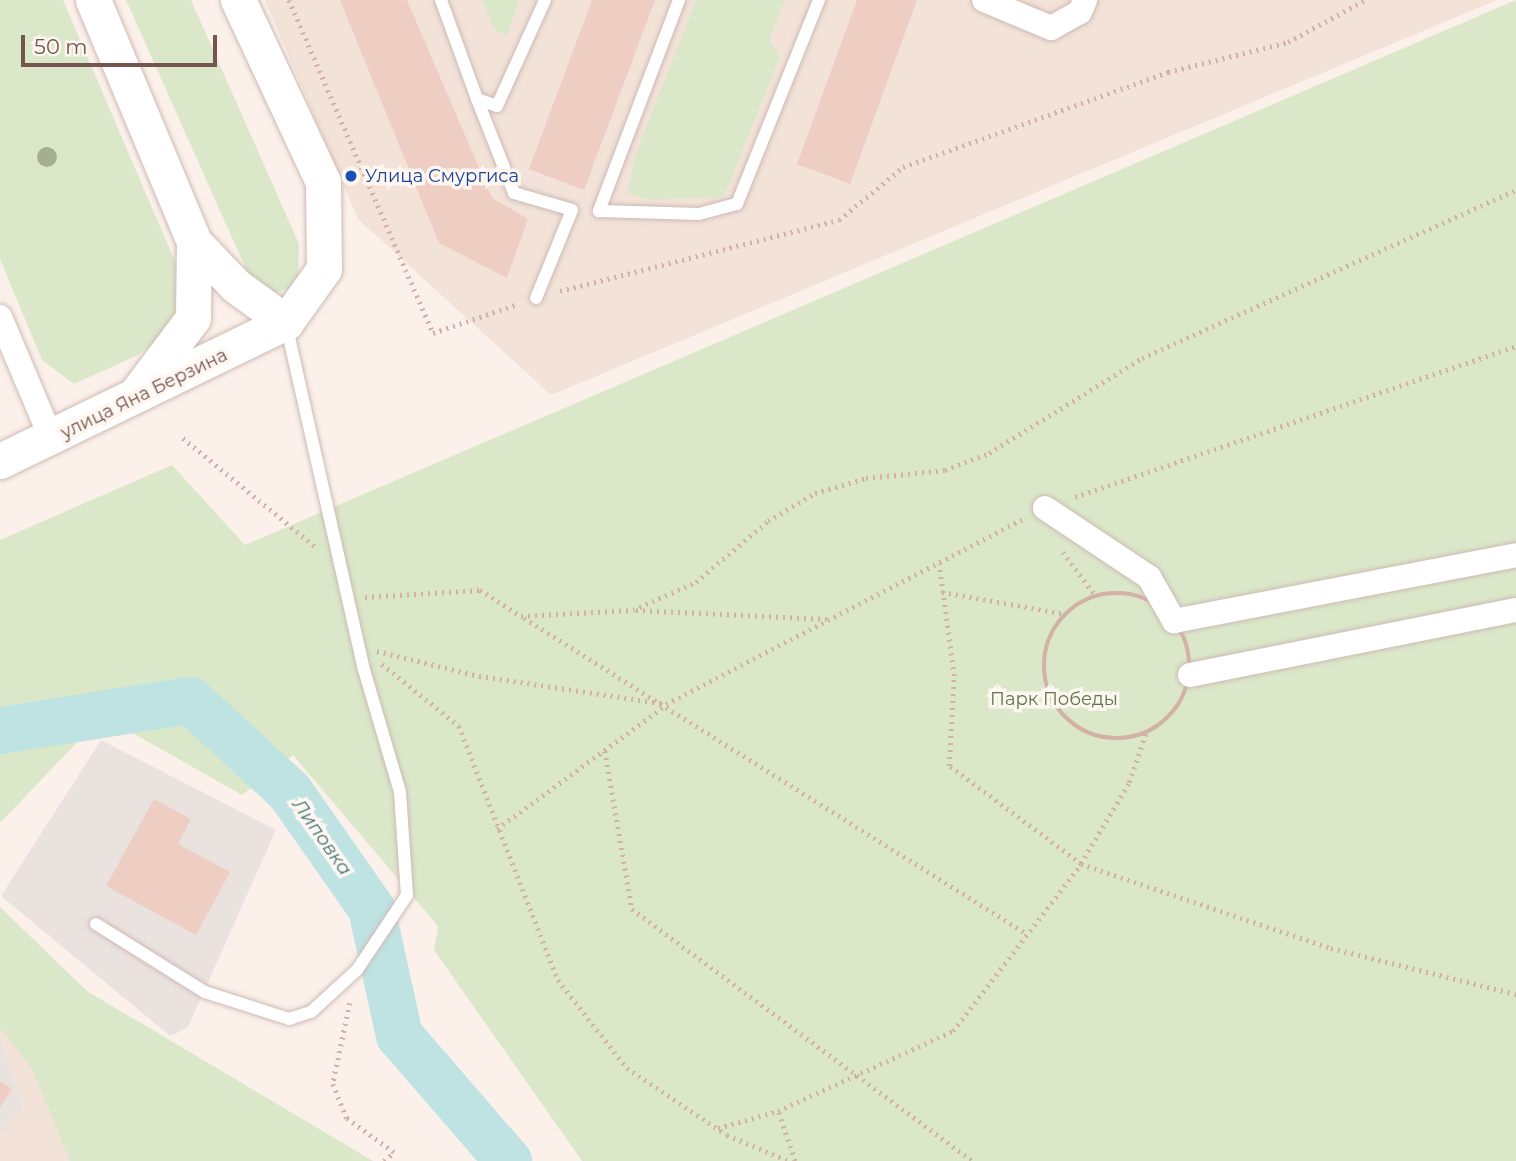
<!DOCTYPE html>
<html>
<head>
<meta charset="utf-8">
<style>
	body { margin:0 }
	#map { position:relative; width:1516px; height:1161px; overflow:hidden; background:#fbf1ea; font-family:Montserrat,sans-serif }
	div>[style] { position:absolute }
	.residential>* { inset:0; background:#f2e2d8 }
	.industrial>* { inset:0; background:#eae2df }
	.green>* { inset:0; background:#dae8c9 }
	.river>* { height:47px; margin:-23.5px; padding:0 23.5px; transform-origin:23.5px; border-radius:23.5px; background:#bfe3e3 }
	.building>* { inset:0; background:#eecec3 }
	.path>* { height:4.5px; margin-top:-2.25px; transform-origin:0; background:repeating-linear-gradient(90deg,#d3b1a6 0 2px,transparent 0 7px) }
	.path>.ring { margin:-2.25px; padding:0; box-sizing:content-box; background:none; border:4.5px solid #d3b1a6; border-radius:50% }
	.roads { filter:drop-shadow(0 0 2px #cebab3) drop-shadow(0 0 2px #cebab3) }
	.lane>* { height:12px; margin:-6px; padding:0 6px; transform-origin:6px; border-radius:6px; background:#fff }
	.street>* { height:24px; margin:-12px; padding:0 12px; transform-origin:12px; border-radius:12px; background:#fff }
	.secondary>* { height:35px; margin:-17.5px; padding:0 17.5px; transform-origin:17.5px; border-radius:17.5px; background:#fff }
	.trees>* { width:20px; height:20px; margin:-10px; border-radius:50%; background:#a5ae91 }
	.dots>* { width:19px; height:19px; translate:-50% -50%; box-sizing:border-box; border:4px solid #fef6f0; border-radius:50% }
	span { translate:-50% -50%; white-space:nowrap; text-align:center; line-height:1.15; -webkit-text-stroke:7px #fef6f0; paint-order:stroke }
	.transit-label { font-size:18px; color:#164399 }
	.left { translate:0 -50%; text-align:left }
	.street-label { font-size:18px; color:#74564f }
	.park-label { font-size:18px; color:#5e7848 }
	.water-label { font-size:19px; color:#437777; font-style:italic }
	.scale { position:absolute; left:21px; top:35px; width:196px; height:32px; box-sizing:border-box; border:4px solid #74564f; border-top:0; padding-left:9px; font-size:21px; line-height:24px; white-space:nowrap; color:#74564f; -webkit-text-stroke:5px #fef6f0; paint-order:stroke }
</style>
</head>
<body>
<div id="map">
	<div class="residential">
		<i style="clip-path:polygon(265px 0,1497px 0,551px 395px,358px 219px)"></i>
		<i style="clip-path:polygon(0 1001px,130px 1161px,0 1161px,0 1135px,23px 1106px,0 1036px)"></i>
	</div>
	<div class="industrial">
		<i style="clip-path:polygon(101px 740px,276px 830px,188px 1027px,170px 1036px,1px 896px)"></i>
		<i style="clip-path:polygon(0 1036px,23px 1107px,0 1135px)"></i>
	</div>
	<div class="green">
		<i style="clip-path:polygon(0 0,63px 0,183px 280px,172px 328px,138px 355px,74px 384px,42px 360px,0 259px)"></i>
		<i style="clip-path:polygon(126px 0,191px 0,299px 244px,298px 278px,292px 287px,272px 294px,254px 287px)"></i>
		<i style="clip-path:polygon(482px 0,519px 0,507px 36px,494px 29px)"></i>
		<i style="clip-path:polygon(696px 0,785px 0,769px 40px,780px 57px,724px 197px,650px 200px,628px 193px,634px 158px)"></i>
		<i style="clip-path:polygon(1516px 0,1516px 1161px,582px 1161px,434px 950px,438px 926px,293px 755px,242px 795px,122px 727px,84px 735px,0 823px,0 540px,172px 465px,245px 545px)"></i>
		<i style="clip-path:polygon(0 907px,87px 991px,373px 1161px,70px 1161px,32px 1069px,0 1028px)"></i>
	</div>
	<div class="river">
		<i style="left:0;top:730px;width:192px;rotate:-9deg"></i>
		<i style="left:190px;top:700px;width:134px;rotate:42.6deg"></i>
		<i style="left:289px;top:791px;width:143px;rotate:55deg"></i>
		<i style="left:371px;top:908px;width:130px;rotate:77.6deg"></i>
		<i style="left:399px;top:1035px;width:167px;rotate:49.1deg"></i>
	</div>
	<div class="building">
		<i style="clip-path:polygon(340px 0,407px 0,492px 198px,528px 219px,507px 278px,439px 243px)"></i>
		<i style="clip-path:polygon(592px 0,655px 0,584px 190px,529px 169px)"></i>
		<i style="clip-path:polygon(857px 0,917px 0,850px 184px,797px 164px)"></i>
		<i style="clip-path:polygon(154px 799px,191px 819px,178px 844px,230px 872px,196px 935px,106px 886px)"></i>
		<i style="clip-path:polygon(0 1081px,12px 1089px,0 1108px)"></i>
	</div>
	<div class="path">
		<i style="left:289px;top:0;width:363px;rotate:66.6deg"></i>
		<i style="left:433px;top:333px;width:90px;rotate:-18.8deg"></i>
		<i style="left:560px;top:291px;width:288px;rotate:-14.3deg"></i>
		<i style="left:839px;top:220px;width:83px;rotate:-39.6deg"></i>
		<i style="left:903px;top:167px;width:282px;rotate:-19.7deg"></i>
		<i style="left:1168px;top:72px;width:124px;rotate:-14deg"></i>
		<i style="left:1288px;top:42px;width:88px;rotate:-28.6deg"></i>
		<i style="left:183px;top:438px;width:175px;rotate:39.4deg"></i>
		<i style="left:1075px;top:497px;width:466px;rotate:-18.9deg"></i>
		<i style="left:1063px;top:552px;width:55px;rotate:53.1deg"></i>
		<i style="left:942px;top:592px;width:126px;rotate:10.1deg"></i>
		<i class="ring" style="left:1044px;top:593px;width:141.5px;height:141.5px"></i>
		<i style="left:365px;top:597px;width:115px;rotate:-3.5deg"></i>
		<i style="left:480px;top:590px;width:49px;rotate:32.4deg"></i>
		<i style="left:521px;top:616px;width:112px;rotate:-3.1deg"></i>
		<i style="left:633px;top:610px;width:69px;rotate:-24deg"></i>
		<i style="left:696px;top:582px;width:94px;rotate:-40.3deg"></i>
		<i style="left:768px;top:521px;width:55px;rotate:-30.8deg"></i>
		<i style="left:815px;top:493px;width:53px;rotate:-16.4deg"></i>
		<i style="left:866px;top:478px;width:79px;rotate:-5.8deg"></i>
		<i style="left:945px;top:470px;width:47px;rotate:-21.1deg"></i>
		<i style="left:989px;top:453px;width:180px;rotate:-31.8deg"></i>
		<i style="left:1142px;top:358px;width:410px;rotate:-24.2deg"></i>
		<i style="left:636px;top:610px;width:191px;rotate:2.7deg"></i>
		<i style="left:524px;top:618px;width:594px;rotate:32.14deg"></i>
		<i style="left:377px;top:651px;width:105px;rotate:13.8deg"></i>
		<i style="left:479px;top:676px;width:189px;rotate:8.5deg"></i>
		<i style="left:666px;top:704px;width:404px;rotate:-27.4deg"></i>
		<i style="left:382px;top:664px;width:99px;rotate:38.8deg"></i>
		<i style="left:459px;top:726px;width:273px;rotate:68.7deg"></i>
		<i style="left:558px;top:980px;width:112px;rotate:51.9deg"></i>
		<i style="left:627px;top:1068px;width:120px;rotate:33.8deg"></i>
		<i style="left:727px;top:1135px;width:67px;rotate:22.8deg"></i>
		<i style="left:1146px;top:734px;width:53px;rotate:108.8deg"></i>
		<i style="left:1129px;top:784px;width:93px;rotate:121deg"></i>
		<i style="left:1081px;top:864px;width:264px;rotate:18.6deg"></i>
		<i style="left:1331px;top:948px;width:191px;rotate:14deg"></i>
		<i style="left:605px;top:751px;width:160px;rotate:80.3deg"></i>
		<i style="left:632px;top:909px;width:423px;rotate:36.5deg"></i>
		<i style="left:497px;top:829px;width:210px;rotate:-36.3deg"></i>
		<i style="left:350px;top:1003px;width:83px;rotate:101.9deg"></i>
		<i style="left:333px;top:1084px;width:37px;rotate:68deg"></i>
		<i style="left:347px;top:1118px;width:58px;rotate:35.9deg"></i>
		<i style="left:718px;top:1128px;width:62px;rotate:-15.8deg"></i>
		<i style="left:384px;top:1161px;width:13px;rotate:-42deg"></i>
		<i style="left:795px;top:1161px;width:53px;rotate:-108.8deg"></i>
		<i style="left:778px;top:1111px;width:192px;rotate:-24.6deg"></i>
		<i style="left:953px;top:1031px;width:210px;rotate:-52.5deg"></i>
		<i style="left:1081px;top:864px;width:164px;rotate:-143.4deg"></i>
		<i style="left:949px;top:766px;width:90px;rotate:-86.8deg"></i>
		<i style="left:954px;top:676px;width:113px;rotate:-97.6deg"></i>
	</div>
	<div class="roads">
		<div class="lane">
			<i style="left:441px;top:0;width:105px;rotate:70deg"></i>
			<i style="left:477px;top:99px;width:21px;rotate:19deg"></i>
			<i style="left:497px;top:106px;width:116px;rotate:-65.6deg"></i>
			<i style="left:679px;top:0;width:226px;rotate:110.8deg"></i>
			<i style="left:599px;top:211px;width:100px;rotate:1.7deg"></i>
			<i style="left:699px;top:214px;width:39px;rotate:-15deg"></i>
			<i style="left:737px;top:204px;width:220px;rotate:-68.1deg"></i>
			<i style="left:477px;top:99px;width:101px;rotate:68.5deg"></i>
			<i style="left:514px;top:193px;width:60px;rotate:16.3deg"></i>
			<i style="left:572px;top:210px;width:95px;rotate:112.2deg"></i>
			<i style="left:96px;top:924px;width:128px;rotate:32deg"></i>
			<i style="left:205px;top:992px;width:88px;rotate:17.8deg"></i>
			<i style="left:289px;top:1019px;width:23px;rotate:-18deg"></i>
			<i style="left:311px;top:1012px;width:62px;rotate:-42.4deg"></i>
			<i style="left:357px;top:970px;width:90px;rotate:-56.3deg"></i>
			<i style="left:407px;top:895px;width:103px;rotate:-93.9deg"></i>
			<i style="left:400px;top:792px;width:127px;rotate:-106.4deg"></i>
			<i style="left:364px;top:670px;width:356px;rotate:-102.7deg"></i>
		</div>
		<div class="street">
			<i style="left:984px;top:0;width:73px;rotate:22.7deg"></i>
			<i style="left:1051px;top:28px;width:33px;rotate:-29deg"></i>
			<i style="left:1080px;top:12px;width:13px;rotate:-67deg"></i>
			<i style="left:0;top:317px;width:131px;rotate:67.1deg"></i>
			<i style="left:1045px;top:508px;width:125px;rotate:33.6deg"></i>
			<i style="left:1149px;top:577px;width:51px;rotate:60.4deg"></i>
			<i style="left:1174px;top:621px;width:348px;rotate:-10.9deg"></i>
			<i style="left:1190px;top:675px;width:332px;rotate:-11.3deg"></i>
		</div>
		<div class="secondary">
			<i style="left:93px;top:0;width:262px;rotate:67.3deg"></i>
			<i style="left:194px;top:242px;width:76px;rotate:90.8deg"></i>
			<i style="left:193px;top:318px;width:95px;rotate:126.9deg"></i>
			<i style="left:194px;top:242px;width:61px;rotate:46.3deg"></i>
			<i style="left:236px;top:286px;width:62px;rotate:35.8deg"></i>
			<i style="left:0;top:461px;width:318px;rotate:-25.9deg"></i>
			<i style="left:286px;top:322px;width:65px;rotate:-54.4deg"></i>
			<i style="left:324px;top:269px;width:87px;rotate:-90.7deg"></i>
			<i style="left:323px;top:182px;width:201px;rotate:-115deg"></i>
		</div>
	</div>
	<div class="trees">
		<i style="left:47px;top:157px"></i>
	</div>
	<div class="dots">
		<i style="left:351px;top:176px;background:#1a4fb4"></i>
	</div>
	<div class="transit-label">
		<span class="left" style="left:365px;top:176px">Улица Смургиса</span>
	</div>
	<div class="street-label">
		<span style="left:144px;top:394px;rotate:-26deg">улица Яна Берзина</span>
	</div>
	<div class="park-label">
		<span style="left:1054px;top:699px">Парк Победы</span>
	</div>
	<div class="water-label">
		<span style="left:322px;top:837px;rotate:55deg">Липовка</span>
	</div>
	<div class="scale">50 m</div>
</div>
</body>
</html>
